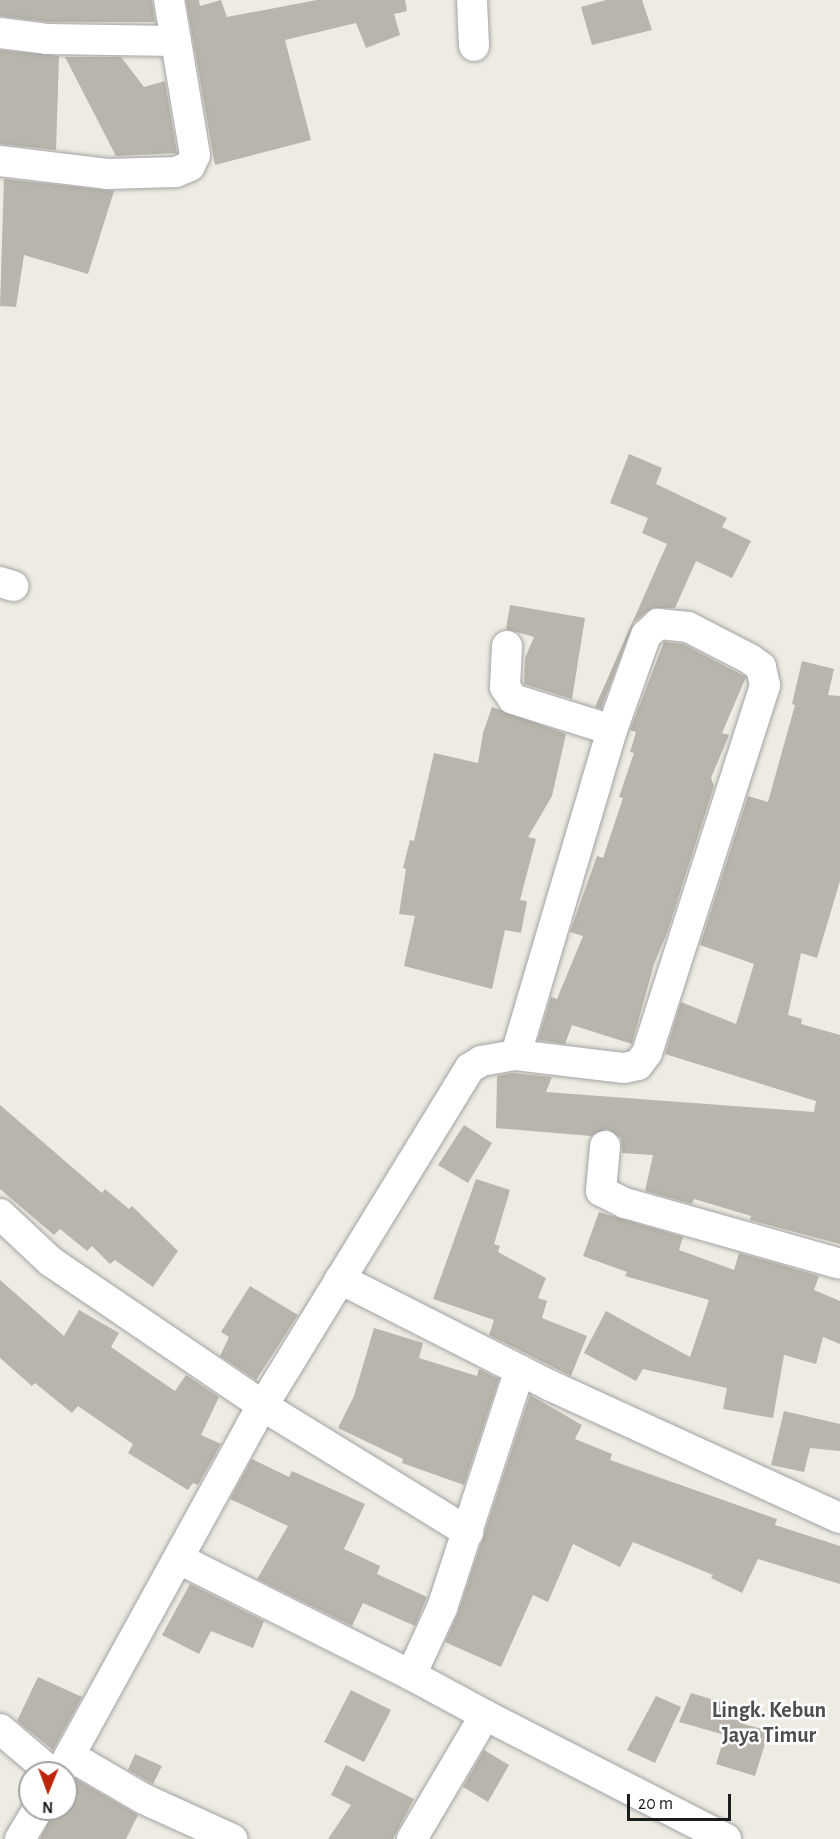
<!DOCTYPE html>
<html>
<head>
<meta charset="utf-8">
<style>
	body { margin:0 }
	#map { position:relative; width:840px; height:1839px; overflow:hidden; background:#edebe2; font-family:"Alegreya Sans",sans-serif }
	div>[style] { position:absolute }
	.building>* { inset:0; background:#b9b4ac }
	.roads { filter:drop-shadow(0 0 2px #a3a3a3) drop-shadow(0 0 2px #a3a3a3) }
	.street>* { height:30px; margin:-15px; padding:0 15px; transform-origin:15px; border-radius:15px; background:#fff }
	span { translate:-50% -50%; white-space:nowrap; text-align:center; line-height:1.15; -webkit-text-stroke:5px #fff; paint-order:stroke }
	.neighbourhood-label { font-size:22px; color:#4f4f4f; font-weight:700 }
	.north { position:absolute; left:18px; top:1761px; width:60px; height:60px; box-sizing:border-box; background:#fff; border:2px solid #a4a4a4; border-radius:50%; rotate:181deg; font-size:16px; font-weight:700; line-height:24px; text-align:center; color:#1c1c1c }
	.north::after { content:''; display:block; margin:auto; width:21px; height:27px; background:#be260b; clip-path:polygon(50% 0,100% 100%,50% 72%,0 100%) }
	.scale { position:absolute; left:627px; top:1794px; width:104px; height:27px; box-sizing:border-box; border:3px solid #1c1c1c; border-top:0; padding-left:8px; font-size:18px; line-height:21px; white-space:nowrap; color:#1c1c1c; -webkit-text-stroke:4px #fff; paint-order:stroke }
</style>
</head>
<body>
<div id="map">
	<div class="building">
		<i style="clip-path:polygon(0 0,152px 0,155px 22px,48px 22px,0 16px)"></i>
		<i style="clip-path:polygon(186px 0,199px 0,200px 6px,221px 0,227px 17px,317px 0,405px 0,407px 11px,394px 14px,400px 35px,366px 48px,356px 23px,285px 40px,311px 140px,215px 165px)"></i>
		<i style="clip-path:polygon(606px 0,642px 0,652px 30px,592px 45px,581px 7px)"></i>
		<i style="clip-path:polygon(0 50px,59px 56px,56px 150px,0 144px)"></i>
		<i style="clip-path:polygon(65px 57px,121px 57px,144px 87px,165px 81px,177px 153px,116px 156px)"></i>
		<i style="clip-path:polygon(4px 179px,114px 191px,88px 274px,24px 255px,16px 307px,0 306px)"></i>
		<i style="clip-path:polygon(629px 454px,662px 468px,656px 484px,727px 518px,722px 527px,751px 541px,732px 578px,696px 561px,675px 608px,652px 608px,634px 622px,601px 709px,595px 707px,667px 544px,642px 533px,648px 518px,610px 503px)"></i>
		<i style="clip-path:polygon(510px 605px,585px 618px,572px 699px,524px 684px,525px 658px,534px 637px,506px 629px)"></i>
		<i style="clip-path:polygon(664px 642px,683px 644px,746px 677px,722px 733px,729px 735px,711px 778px,714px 786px,667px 933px,654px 964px,632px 1044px,572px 1025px,565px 1044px,538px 1040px,551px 997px,557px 999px,583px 936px,570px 932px,597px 856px,603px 858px,623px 798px,619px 797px,634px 753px,630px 752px,636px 732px,630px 730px)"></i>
		<i style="clip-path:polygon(802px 661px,834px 669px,828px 695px,840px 696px,840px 881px,817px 958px,801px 953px,788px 1015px,802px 1019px,801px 1024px,840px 1035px,840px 1244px,750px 1220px,751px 1216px,694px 1199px,692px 1204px,645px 1191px,653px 1155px,622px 1153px,621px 1138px,607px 1129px,591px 1136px,496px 1128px,497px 1076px,512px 1073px,552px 1077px,546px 1092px,814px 1112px,816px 1101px,665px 1054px,681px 1002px,736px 1024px,754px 964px,700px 945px,748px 796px,768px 802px,795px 705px,792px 704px)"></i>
		<i style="clip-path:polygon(492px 707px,566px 734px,552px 796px,528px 837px,536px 839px,520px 900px,527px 901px,521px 933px,505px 930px,492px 989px,404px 966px,415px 916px,399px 914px,406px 869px,403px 868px,410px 840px,414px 841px,434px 753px,478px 763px,483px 733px)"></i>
		<i style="clip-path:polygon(0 1105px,102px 1193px,105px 1189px,129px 1209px,132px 1206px,178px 1251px,153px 1287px,115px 1260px,110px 1264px,92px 1246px,87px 1251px,60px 1229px,54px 1235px,0 1189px)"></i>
		<i style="clip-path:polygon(464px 1125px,492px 1143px,468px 1183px,438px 1165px)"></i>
		<i style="clip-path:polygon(476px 1179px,510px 1190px,494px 1244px,500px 1246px,498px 1252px,546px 1278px,538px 1298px,547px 1301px,542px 1318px,587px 1336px,571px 1376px,489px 1335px,494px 1320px,433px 1299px)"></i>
		<i style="clip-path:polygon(599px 1212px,683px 1237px,679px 1250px,734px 1270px,739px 1253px,819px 1276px,814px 1290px,840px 1301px,840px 1344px,823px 1337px,816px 1364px,784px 1355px,773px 1418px,723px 1409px,727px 1388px,643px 1369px,636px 1381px,584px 1353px,606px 1311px,690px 1357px,709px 1300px,625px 1276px,627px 1272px,583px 1256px)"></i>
		<i style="clip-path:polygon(0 1280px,64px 1336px,79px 1310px,119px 1333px,111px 1347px,175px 1391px,186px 1375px,219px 1397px,201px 1435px,221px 1444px,198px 1485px,193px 1483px,188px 1490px,128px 1453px,133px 1444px,78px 1406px,72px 1413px,35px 1383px,32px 1386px,0 1358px)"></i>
		<i style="clip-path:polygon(250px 1286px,298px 1315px,256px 1380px,220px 1356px,229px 1337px,221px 1332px)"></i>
		<i style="clip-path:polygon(374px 1328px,423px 1343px,419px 1358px,477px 1376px,479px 1369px,499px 1379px,464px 1485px,402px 1463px,403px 1459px,338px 1428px,354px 1396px)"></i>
		<i style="clip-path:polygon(530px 1395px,582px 1425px,575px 1439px,612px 1454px,610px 1460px,777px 1519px,775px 1525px,840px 1546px,840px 1584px,758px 1559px,742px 1593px,711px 1578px,713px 1575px,633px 1542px,620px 1567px,573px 1544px,548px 1602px,533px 1595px,501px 1667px,445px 1642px,458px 1613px)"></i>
		<i style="clip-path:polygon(784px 1411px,840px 1424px,840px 1451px,810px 1448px,804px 1472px,771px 1465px)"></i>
		<i style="clip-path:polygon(252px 1459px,289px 1477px,292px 1471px,365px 1504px,344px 1549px,380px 1566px,377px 1574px,427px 1597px,415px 1626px,363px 1603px,352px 1626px,257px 1579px,288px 1526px,230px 1499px)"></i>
		<i style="clip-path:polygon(190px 1584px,264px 1621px,253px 1648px,211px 1631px,199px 1654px,162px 1635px)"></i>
		<i style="clip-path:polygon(38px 1677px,82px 1697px,53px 1750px,17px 1721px)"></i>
		<i style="clip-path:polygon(351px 1690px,391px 1710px,364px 1762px,324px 1742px)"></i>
		<i style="clip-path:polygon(691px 1693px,744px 1709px,740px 1723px,769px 1731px,755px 1776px,716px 1764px,725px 1735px,679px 1722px)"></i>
		<i style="clip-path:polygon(656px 1696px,681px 1707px,655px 1763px,627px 1750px)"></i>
		<i style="clip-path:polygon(484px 1750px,509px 1765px,488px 1802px,463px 1787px)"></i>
		<i style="clip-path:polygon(135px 1754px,162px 1766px,153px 1784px,128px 1770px)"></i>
		<i style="clip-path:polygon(346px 1765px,414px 1799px,393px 1839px,328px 1839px,351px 1805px,331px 1795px)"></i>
		<i style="clip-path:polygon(76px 1779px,138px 1815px,126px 1839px,40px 1839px,55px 1809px,66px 1809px,66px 1789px)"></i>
	</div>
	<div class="roads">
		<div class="street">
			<i style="left:472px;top:0;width:46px;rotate:87.5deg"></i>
			<i style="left:0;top:33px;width:47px;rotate:7.3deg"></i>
			<i style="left:47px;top:39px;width:129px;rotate:0.9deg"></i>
			<i style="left:0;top:161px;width:108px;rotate:6.9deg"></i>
			<i style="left:107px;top:174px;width:69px;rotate:-1.7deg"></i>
			<i style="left:176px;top:172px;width:15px;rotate:-23deg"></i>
			<i style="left:190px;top:166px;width:12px;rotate:-66deg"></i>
			<i style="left:195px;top:155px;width:157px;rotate:-99.5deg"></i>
			<i style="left:0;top:582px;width:14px;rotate:17deg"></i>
			<i style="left:507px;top:646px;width:41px;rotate:92.8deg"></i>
			<i style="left:505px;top:687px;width:14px;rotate:56deg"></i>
			<i style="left:513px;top:699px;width:104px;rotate:17.4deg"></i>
			<i style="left:605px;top:1146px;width:45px;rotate:95.1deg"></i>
			<i style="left:601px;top:1191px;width:27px;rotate:27deg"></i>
			<i style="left:625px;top:1203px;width:223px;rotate:15.8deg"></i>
			<i style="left:0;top:1214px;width:69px;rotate:43.2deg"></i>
			<i style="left:50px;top:1261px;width:258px;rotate:34.2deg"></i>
			<i style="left:263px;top:1406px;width:241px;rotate:31.6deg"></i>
			<i style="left:340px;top:1279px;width:234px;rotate:26.9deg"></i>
			<i style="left:549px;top:1385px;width:320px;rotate:24.6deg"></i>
			<i style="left:179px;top:1559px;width:259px;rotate:26.6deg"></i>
			<i style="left:485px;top:1715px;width:271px;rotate:27.2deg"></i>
			<i style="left:0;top:1729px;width:68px;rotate:40.2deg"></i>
			<i style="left:72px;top:1757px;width:83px;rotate:30.3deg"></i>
			<i style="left:144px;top:1799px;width:97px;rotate:24.4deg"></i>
			<i style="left:60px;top:1773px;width:397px;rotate:-61.2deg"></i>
			<i style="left:251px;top:1425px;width:419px;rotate:-58.5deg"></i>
			<i style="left:470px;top:1068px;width:13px;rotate:-32deg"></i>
			<i style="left:481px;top:1061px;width:36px;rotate:-10deg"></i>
			<i style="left:516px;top:1055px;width:109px;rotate:6.9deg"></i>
			<i style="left:624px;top:1068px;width:14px;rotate:-12deg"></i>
			<i style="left:638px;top:1065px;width:15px;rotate:-53deg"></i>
			<i style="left:647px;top:1053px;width:386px;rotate:-72.2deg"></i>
			<i style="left:765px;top:685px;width:18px;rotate:-103deg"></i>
			<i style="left:761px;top:667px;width:14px;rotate:-144deg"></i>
			<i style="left:750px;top:659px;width:70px;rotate:-152.7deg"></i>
			<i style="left:688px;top:627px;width:30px;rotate:-174deg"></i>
			<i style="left:658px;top:624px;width:16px;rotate:137deg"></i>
			<i style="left:646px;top:635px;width:101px;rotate:109.7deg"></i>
			<i style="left:612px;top:730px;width:339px;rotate:106.5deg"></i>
			<i style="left:20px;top:1839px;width:35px;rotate:-59deg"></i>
			<i style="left:412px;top:1839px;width:144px;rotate:-59.5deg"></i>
			<i style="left:485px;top:1715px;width:84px;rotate:-151.6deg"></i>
			<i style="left:411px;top:1675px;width:74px;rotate:-65.2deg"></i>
			<i style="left:442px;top:1608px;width:250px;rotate:-71.9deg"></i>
		</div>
	</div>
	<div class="neighbourhood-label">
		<span style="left:769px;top:1723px">Lingk. Kebun<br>Jaya Timur</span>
	</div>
	<div class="north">N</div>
	<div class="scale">20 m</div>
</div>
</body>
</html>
